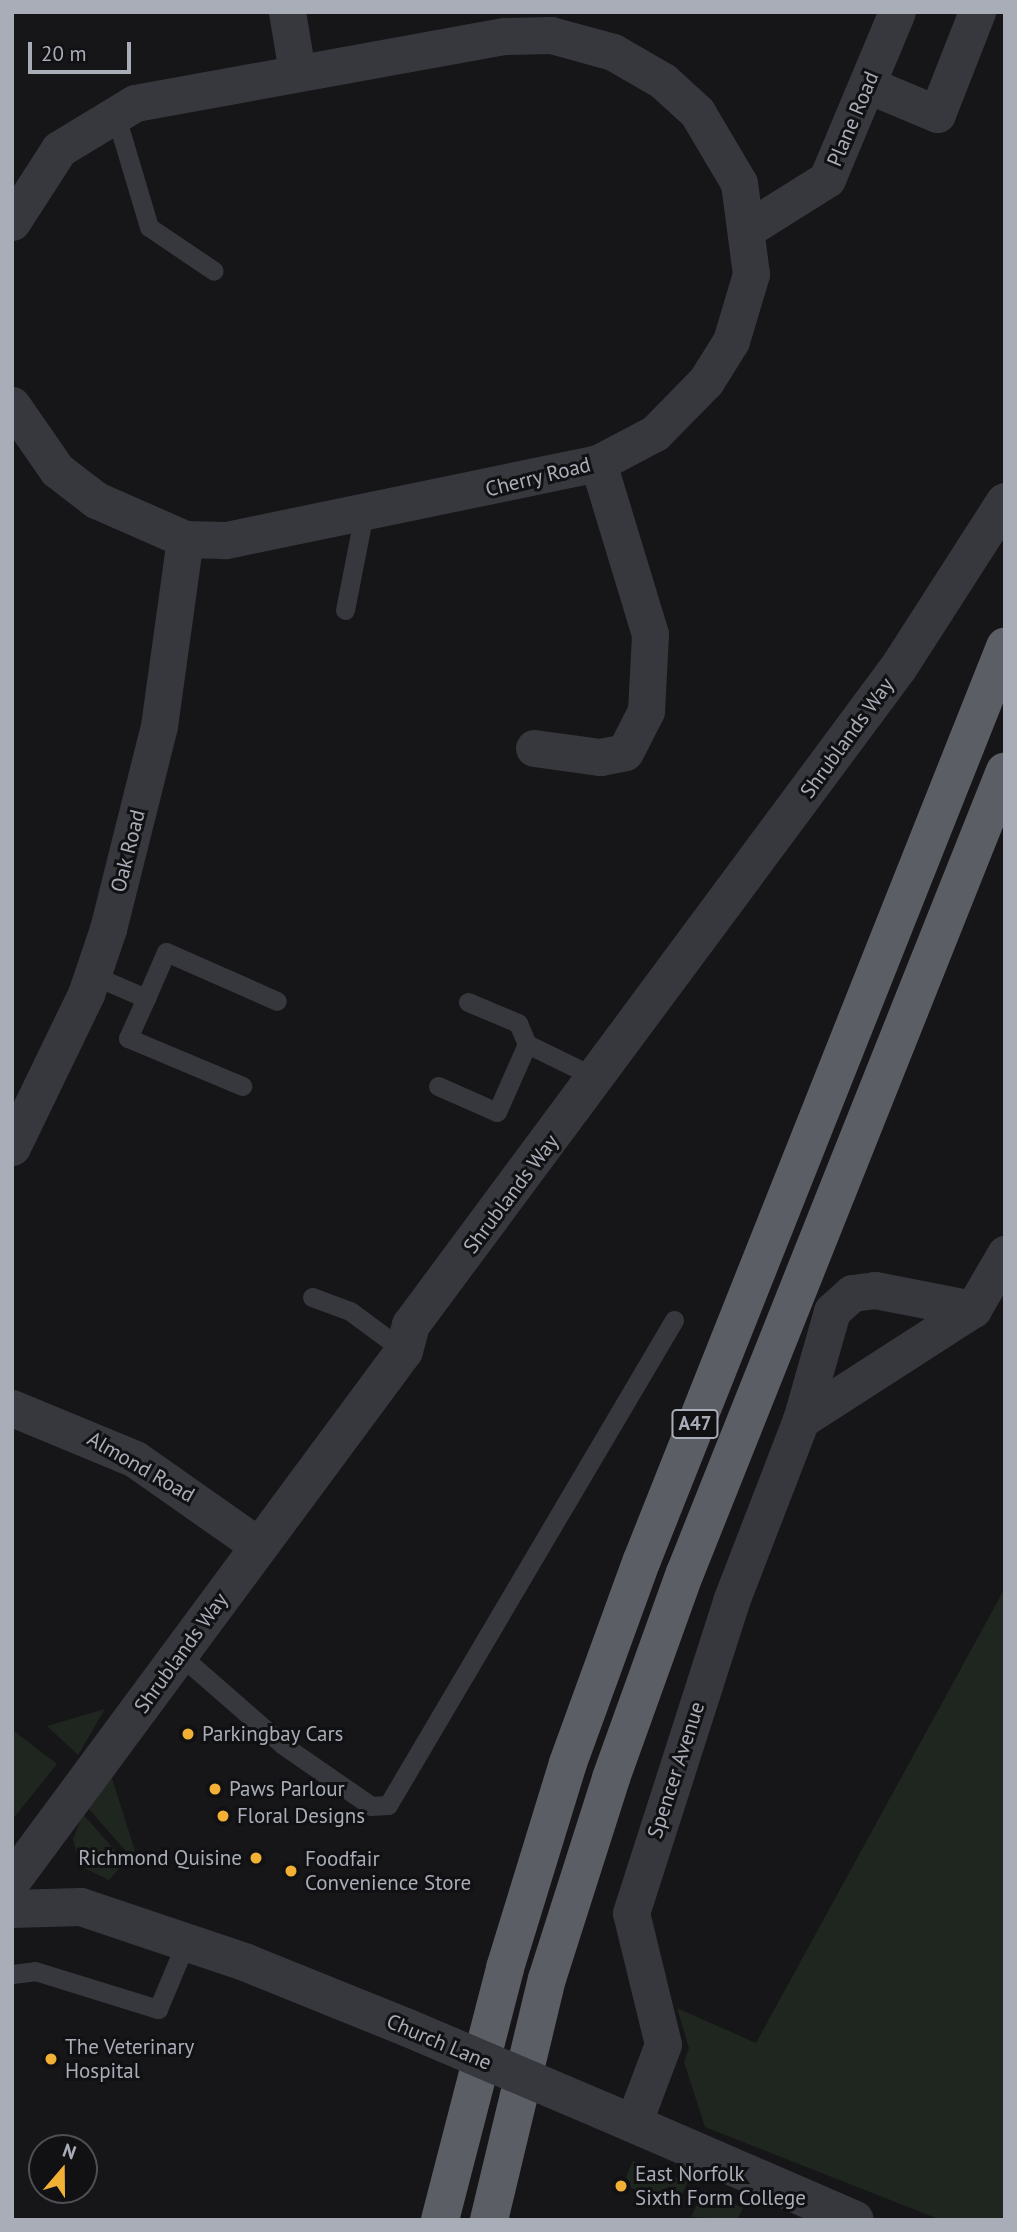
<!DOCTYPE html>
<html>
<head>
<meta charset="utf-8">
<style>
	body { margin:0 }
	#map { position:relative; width:1017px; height:2232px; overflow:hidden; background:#161618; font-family:"PT Sans",sans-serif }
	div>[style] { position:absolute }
	.green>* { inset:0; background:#1e261f }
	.service>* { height:19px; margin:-9.5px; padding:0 9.5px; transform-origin:9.5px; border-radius:9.5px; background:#37383d }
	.minor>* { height:37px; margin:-18.5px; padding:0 18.5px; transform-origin:18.5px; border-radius:18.5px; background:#37383d }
	.tertiary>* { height:38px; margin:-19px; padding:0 19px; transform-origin:19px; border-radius:19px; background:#37383d }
	.trunk>* { height:38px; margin:-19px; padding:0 19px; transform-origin:19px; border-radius:19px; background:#5b5e65 }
	.tertiary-bridge>* { height:38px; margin:-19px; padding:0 19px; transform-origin:19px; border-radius:19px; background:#37383d }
	.dots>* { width:19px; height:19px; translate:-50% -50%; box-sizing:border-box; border:4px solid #111113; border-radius:50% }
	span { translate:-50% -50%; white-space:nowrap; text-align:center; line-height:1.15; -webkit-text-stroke:6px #111113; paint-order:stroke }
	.shield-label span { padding:2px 5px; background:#111113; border:2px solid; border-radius:5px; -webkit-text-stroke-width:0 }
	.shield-label { font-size:19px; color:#a8adb8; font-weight:700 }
	.street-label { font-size:21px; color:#a8adb8 }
	.poi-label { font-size:21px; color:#a8adb8 }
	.left { translate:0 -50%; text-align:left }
	.right { translate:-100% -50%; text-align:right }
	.frame { position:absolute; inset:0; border:14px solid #a8adb8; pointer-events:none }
	.north { position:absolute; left:28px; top:2134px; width:70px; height:70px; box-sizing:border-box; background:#111113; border:2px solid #4d4f55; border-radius:50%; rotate:20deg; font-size:19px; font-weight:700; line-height:28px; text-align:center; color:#a8adb8 }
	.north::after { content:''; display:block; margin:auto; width:24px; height:32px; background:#f2b134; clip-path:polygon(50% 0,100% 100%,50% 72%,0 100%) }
	.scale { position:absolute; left:28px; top:42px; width:103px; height:32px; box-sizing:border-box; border:4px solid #a8adb8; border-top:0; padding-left:9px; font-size:21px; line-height:24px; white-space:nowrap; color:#a8adb8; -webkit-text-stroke:5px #111113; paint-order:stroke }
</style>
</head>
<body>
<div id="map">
	<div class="green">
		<i style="clip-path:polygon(1005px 1588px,1005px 2220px,941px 2220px,705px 2127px,684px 2062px,689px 2048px,677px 2008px,756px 2043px)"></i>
		<i style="clip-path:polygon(105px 1709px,78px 1755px,47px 1726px)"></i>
		<i style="clip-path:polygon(14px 1731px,57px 1764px,12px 1820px,12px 1731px)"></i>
		<i style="clip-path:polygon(111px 1775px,135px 1851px,130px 1856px,89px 1809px)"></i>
		<i style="clip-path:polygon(83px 1814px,125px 1862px,109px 1880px,80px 1866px,73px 1839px)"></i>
		<i style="clip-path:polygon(633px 2161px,688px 2182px,675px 2208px,623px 2184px)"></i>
		<i style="clip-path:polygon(704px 2190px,743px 2208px,737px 2220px,691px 2217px)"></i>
	</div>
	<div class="service">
		<i style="left:115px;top:113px;width:119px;rotate:73.4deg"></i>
		<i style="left:149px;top:227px;width:78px;rotate:34.1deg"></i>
		<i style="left:345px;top:610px;width:99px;rotate:-78.9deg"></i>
		<i style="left:92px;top:975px;width:59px;rotate:23.1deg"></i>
		<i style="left:146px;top:998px;width:44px;rotate:114.2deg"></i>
		<i style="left:128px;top:1038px;width:124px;rotate:22.8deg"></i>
		<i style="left:146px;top:998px;width:50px;rotate:-66.5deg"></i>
		<i style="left:166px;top:952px;width:121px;rotate:23.8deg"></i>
		<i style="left:468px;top:1002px;width:54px;rotate:22.8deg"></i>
		<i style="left:518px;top:1023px;width:23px;rotate:67deg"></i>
		<i style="left:527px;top:1044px;width:80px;rotate:25.9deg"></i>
		<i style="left:438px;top:1086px;width:64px;rotate:23.8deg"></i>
		<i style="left:497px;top:1112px;width:74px;rotate:-66.2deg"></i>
		<i style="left:312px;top:1297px;width:40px;rotate:20.2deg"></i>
		<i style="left:350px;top:1311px;width:67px;rotate:36.5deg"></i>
		<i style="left:180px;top:1655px;width:137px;rotate:41.1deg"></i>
		<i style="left:283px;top:1745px;width:107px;rotate:34.7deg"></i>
		<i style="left:371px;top:1806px;width:17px;rotate:-3deg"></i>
		<i style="left:388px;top:1805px;width:563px;rotate:-59.47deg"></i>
		<i style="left:12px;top:1974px;width:23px;rotate:-7deg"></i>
		<i style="left:35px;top:1971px;width:129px;rotate:17.2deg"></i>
		<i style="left:158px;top:2009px;width:73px;rotate:-67.3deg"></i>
	</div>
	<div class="minor">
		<i style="left:287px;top:12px;width:61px;rotate:80.5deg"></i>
		<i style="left:868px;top:85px;width:75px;rotate:22.8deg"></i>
		<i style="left:937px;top:114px;width:110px;rotate:-68.6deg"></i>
		<i style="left:12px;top:222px;width:87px;rotate:-57.2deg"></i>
		<i style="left:59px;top:149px;width:89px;rotate:-31.2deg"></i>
		<i style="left:135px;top:103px;width:376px;rotate:-10.3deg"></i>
		<i style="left:505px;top:36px;width:46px;rotate:-1.2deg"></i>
		<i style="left:551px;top:35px;width:64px;rotate:15.3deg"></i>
		<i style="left:613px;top:52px;width:58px;rotate:30.1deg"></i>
		<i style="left:663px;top:81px;width:46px;rotate:42.4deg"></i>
		<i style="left:697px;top:112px;width:82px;rotate:59.4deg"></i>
		<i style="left:739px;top:183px;width:92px;rotate:82.5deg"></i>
		<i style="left:751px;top:274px;width:70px;rotate:106.6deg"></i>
		<i style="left:731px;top:341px;width:47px;rotate:122deg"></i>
		<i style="left:706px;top:381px;width:73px;rotate:134.4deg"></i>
		<i style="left:655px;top:433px;width:64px;rotate:152.2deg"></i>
		<i style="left:598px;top:463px;width:381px;rotate:168.3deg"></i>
		<i style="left:225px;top:540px;width:40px;rotate:-178.6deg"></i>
		<i style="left:185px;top:539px;width:97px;rotate:-156.3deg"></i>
		<i style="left:96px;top:500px;width:49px;rotate:-142.4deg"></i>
		<i style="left:57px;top:470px;width:79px;rotate:-124.7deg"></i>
		<i style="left:749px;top:228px;width:92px;rotate:-32.1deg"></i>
		<i style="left:827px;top:179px;width:181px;rotate:-67.3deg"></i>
		<i style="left:534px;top:748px;width:67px;rotate:7.8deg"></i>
		<i style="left:600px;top:757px;width:25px;rotate:-11deg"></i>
		<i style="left:625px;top:752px;width:46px;rotate:-62.9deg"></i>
		<i style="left:646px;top:711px;width:77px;rotate:-87deg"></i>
		<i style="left:650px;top:634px;width:179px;rotate:-106.9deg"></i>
		<i style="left:12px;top:1147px;width:170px;rotate:-64.2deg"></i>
		<i style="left:86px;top:994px;width:69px;rotate:-71.3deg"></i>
		<i style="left:108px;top:929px;width:209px;rotate:-75.9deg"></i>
		<i style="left:159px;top:726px;width:189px;rotate:-82.1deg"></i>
		<i style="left:973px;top:1309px;width:64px;rotate:-59.8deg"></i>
		<i style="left:12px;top:1408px;width:133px;rotate:22.5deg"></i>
		<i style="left:135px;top:1459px;width:151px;rotate:35.1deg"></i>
		<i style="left:633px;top:2124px;width:85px;rotate:-69.4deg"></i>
		<i style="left:663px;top:2044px;width:135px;rotate:-103.7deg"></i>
		<i style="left:631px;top:1913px;width:328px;rotate:-72.2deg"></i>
		<i style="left:731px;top:1601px;width:194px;rotate:-68.9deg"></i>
		<i style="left:801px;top:1420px;width:113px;rotate:-74.1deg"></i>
		<i style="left:832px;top:1311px;width:27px;rotate:-42deg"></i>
		<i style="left:852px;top:1293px;width:23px;rotate:-7deg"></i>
		<i style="left:875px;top:1290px;width:100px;rotate:11deg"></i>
		<i style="left:973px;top:1309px;width:205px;rotate:147.2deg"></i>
	</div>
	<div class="tertiary">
		<i style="left:12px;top:1881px;width:659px;rotate:-53.51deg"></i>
		<i style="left:404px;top:1351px;width:27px;rotate:-75deg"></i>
		<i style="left:411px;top:1325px;width:819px;rotate:-53.44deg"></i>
		<i style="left:899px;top:667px;width:196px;rotate:-57.3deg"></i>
		<i style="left:12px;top:1909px;width:69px;rotate:-1.7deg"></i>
		<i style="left:81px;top:1907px;width:175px;rotate:18.6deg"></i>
		<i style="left:247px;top:1963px;width:174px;rotate:22deg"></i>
		<i style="left:606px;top:2112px;width:271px;rotate:23.4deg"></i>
	</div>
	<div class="trunk">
		<i style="left:440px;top:2220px;width:260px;rotate:-75.5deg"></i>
		<i style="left:505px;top:1968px;width:214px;rotate:-72.9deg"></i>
		<i style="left:568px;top:1763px;width:216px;rotate:-70deg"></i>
		<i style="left:642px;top:1560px;width:983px;rotate:-68.32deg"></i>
		<i style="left:489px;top:2220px;width:248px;rotate:-76.5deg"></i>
		<i style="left:547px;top:1979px;width:211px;rotate:-72.3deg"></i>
		<i style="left:611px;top:1778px;width:218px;rotate:-70.2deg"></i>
		<i style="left:685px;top:1573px;width:863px;rotate:-68.25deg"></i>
	</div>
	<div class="tertiary-bridge">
		<i style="left:408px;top:2028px;width:215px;rotate:23deg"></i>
	</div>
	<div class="dots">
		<i style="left:188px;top:1734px;background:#f2b134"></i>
		<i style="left:215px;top:1789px;background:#f2b134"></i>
		<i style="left:223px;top:1816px;background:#f2b134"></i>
		<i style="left:256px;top:1858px;background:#f2b134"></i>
		<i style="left:291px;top:1871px;background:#f2b134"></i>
		<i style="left:51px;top:2059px;background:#f2b134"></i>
		<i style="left:621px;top:2186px;background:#f2b134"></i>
	</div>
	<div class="shield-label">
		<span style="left:695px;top:1424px">A47</span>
	</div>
	<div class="street-label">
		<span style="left:853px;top:119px;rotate:-67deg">Plane Road</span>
		<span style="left:538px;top:477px;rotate:-14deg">Cherry Road</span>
		<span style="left:847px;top:738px;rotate:-54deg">Shrublands Way</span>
		<span style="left:128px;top:851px;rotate:-76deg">Oak Road</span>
		<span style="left:511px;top:1194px;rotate:-53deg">Shrublands Way</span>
		<span style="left:141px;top:1467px;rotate:30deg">Almond Road</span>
		<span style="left:181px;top:1653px;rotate:-54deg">Shrublands Way</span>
		<span style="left:676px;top:1770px;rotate:-72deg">Spencer Avenue</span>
		<span style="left:439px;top:2042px;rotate:23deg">Church Lane</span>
	</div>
	<div class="poi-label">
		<span class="left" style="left:202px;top:1734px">Parkingbay Cars</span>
		<span class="left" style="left:229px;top:1789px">Paws Parlour</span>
		<span class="left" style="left:237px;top:1816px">Floral Designs</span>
		<span class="right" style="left:242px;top:1858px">Richmond Quisine</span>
		<span class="left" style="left:305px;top:1871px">Foodfair<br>Convenience Store</span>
		<span class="left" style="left:65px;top:2059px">The Veterinary<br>Hospital</span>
		<span class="left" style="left:635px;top:2186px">East Norfolk<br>Sixth Form College</span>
	</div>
	<div class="frame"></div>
	<div class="north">N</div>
	<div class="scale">20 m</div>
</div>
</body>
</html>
